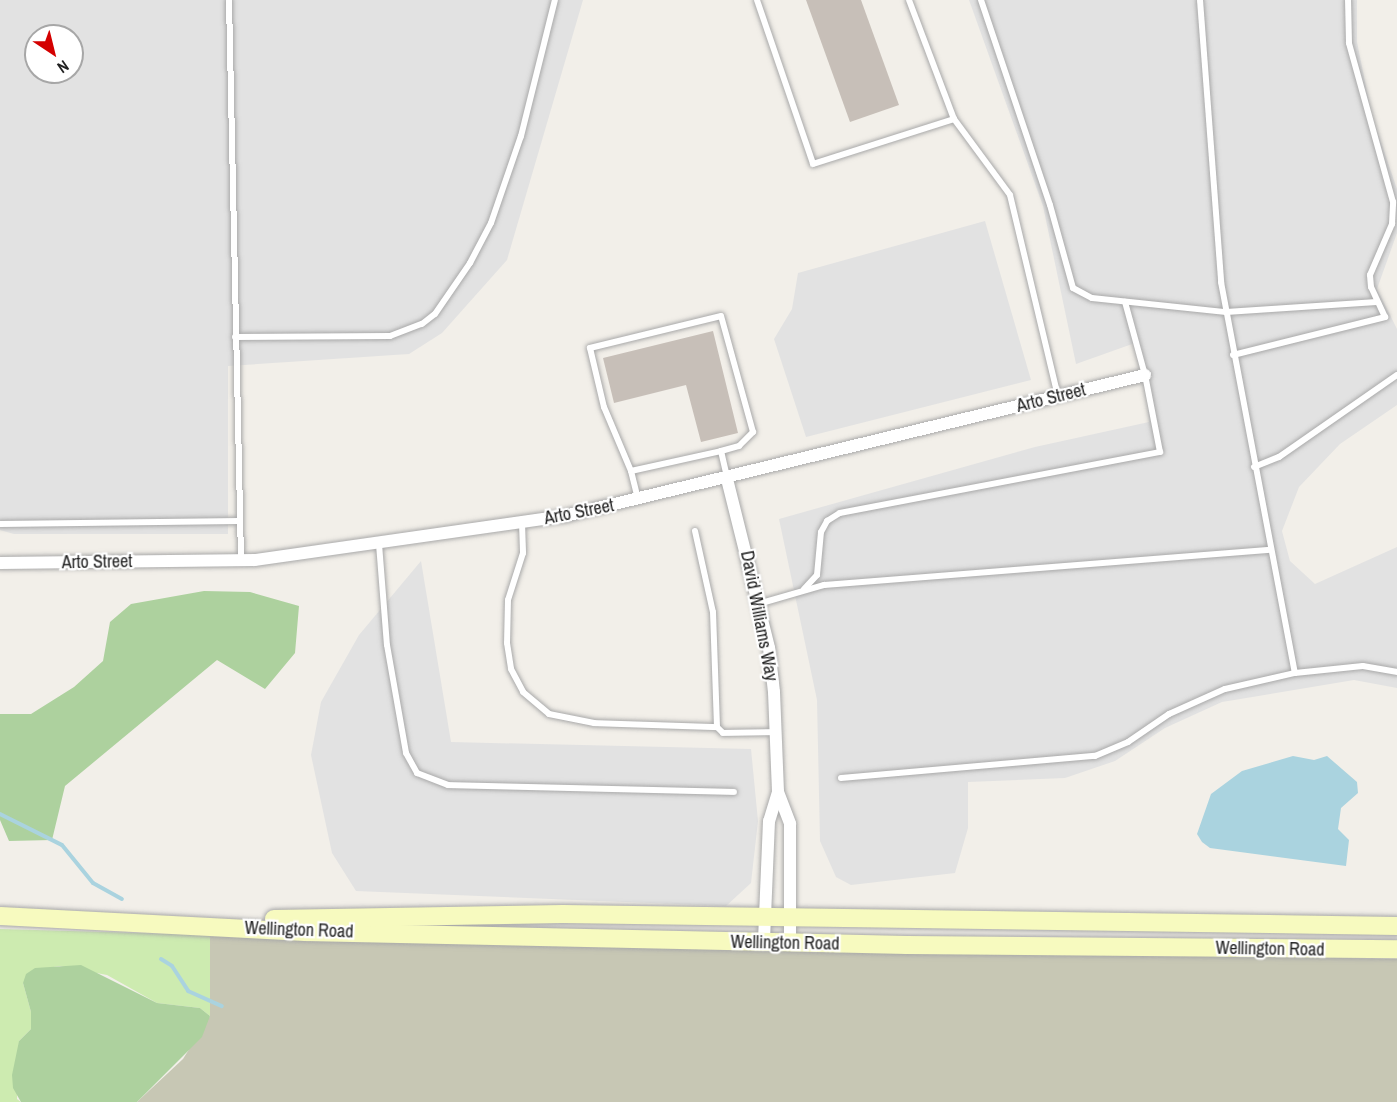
<!DOCTYPE html>
<html>
<head>
<meta charset="utf-8">
<style>
	body { margin:0 }
	#map { position:relative; width:1397px; height:1102px; overflow:hidden; background:#f2efe9; font-family:"Archivo Narrow",sans-serif }
	div>[style] { position:absolute }
	.construction>* { inset:0; background:#c7c7b4 }
	.grass>* { inset:0; background:#cdebb0 }
	.forest>* { inset:0; background:#add19e }
	.parking>* { inset:0; background:#e2e2e2 }
	.water>* { inset:0; background:#aad3df }
	.stream>* { height:4px; margin:-2px; padding:0 2px; transform-origin:2px; border-radius:2px; background:#aad3df }
	.building>* { inset:0; background:#c7bfb8 }
	.roads { filter:drop-shadow(0 0 2px #a9a9a9) drop-shadow(0 0 2px #a9a9a9) }
	.lane>* { height:6px; margin:-3px; padding:0 3px; transform-origin:3px; border-radius:3px; background:#fff }
	.street>* { height:12px; margin:-6px; padding:0 6px; transform-origin:6px; border-radius:6px; background:#fff }
	.secondary>* { height:18px; margin:-9px; padding:0 9px; transform-origin:9px; border-radius:9px; background:#f7fabf }
	span { translate:-50% -50%; white-space:nowrap; text-align:center; line-height:1.15; -webkit-text-stroke:4.5px #fff; paint-order:stroke }
	.street-label { font-size:18px; color:#222 }
	.north { position:absolute; left:24px; top:24px; width:60px; height:60px; box-sizing:border-box; background:#fff; border:2px solid #a7a7a7; border-radius:50%; rotate:145deg; font-size:16px; font-weight:700; line-height:24px; text-align:center; color:#222 }
	.north::after { content:''; display:block; margin:auto; width:21px; height:27px; background:#d40000; clip-path:polygon(50% 0,100% 100%,50% 72%,0 100%) }
</style>
</head>
<body>
<div id="map">
	<div class="construction">
		<i style="clip-path:polygon(210px 935px,1397px 959px,1397px 1102px,137px 1102px,183px 1059px,210px 1016px)"></i>
	</div>
	<div class="grass">
		<i style="clip-path:polygon(0 929px,210px 935px,210px 1016px,200px 1008px,157px 1003px,107px 975px,60px 966px,47px 968px,23px 983px,31px 1012px,31px 1029px,19px 1041px,17px 1099px,21px 1102px,0 1102px)"></i>
	</div>
	<div class="forest">
		<i style="clip-path:polygon(204px 591px,250px 592px,299px 606px,295px 653px,265px 689px,217px 660px,65px 786px,52px 840px,9px 841px,0 820px,0 714px,31px 714px,74px 687px,103px 661px,110px 622px,131px 604px)"></i>
		<i style="clip-path:polygon(81px 965px,157px 1003px,200px 1008px,210px 1016px,202px 1037px,137px 1102px,21px 1102px,13px 1088px,12px 1075px,19px 1041px,31px 1029px,31px 1012px,23px 983px,26px 974px,35px 968px)"></i>
	</div>
	<div class="parking">
		<i style="clip-path:polygon(evenodd,0 0,583px 0,507px 260px,442px 333px,409px 354px,228px 366px,228px 534px,14px 534px,0 530px,0 0,36px 36px,72px 36px,72px 72px,36px 72px,36px 36px)"></i>
		<i style="clip-path:polygon(969px 0,1357px 0,1357px 42px,1372px 116px,1397px 189px,1397px 233px,1377px 289px,1397px 329px,1397px 405px,1340px 444px,1299px 487px,1282px 531px,1290px 561px,1315px 584px,1397px 547px,1397px 688px,1354px 680px,1222px 702px,1165px 728px,1115px 761px,1065px 778px,968px 782px,968px 828px,955px 873px,851px 885px,836px 877px,820px 841px,817px 700px,779px 519px,1035px 447px,1149px 422px,1145px 375px,1135px 343px,1076px 364px,1043px 206px)"></i>
		<i style="clip-path:polygon(985px 221px,1031px 380px,806px 437px,774px 339px,792px 309px,798px 273px)"></i>
		<i style="clip-path:polygon(421px 561px,451px 742px,751px 749px,758px 821px,751px 883px,726px 906px,356px 891px,332px 853px,311px 755px,321px 702px,359px 635px)"></i>
	</div>
	<div class="water">
		<i style="clip-path:polygon(1293px 756px,1314px 760px,1327px 756px,1357px 782px,1358px 793px,1341px 808px,1338px 829px,1349px 840px,1346px 866px,1210px 848px,1202px 842px,1197px 834px,1211px 794px,1242px 771px)"></i>
	</div>
	<div class="stream">
		<i style="left:0;top:814px;width:69px;rotate:26.6deg"></i>
		<i style="left:62px;top:845px;width:49px;rotate:50.8deg"></i>
		<i style="left:93px;top:883px;width:33px;rotate:29deg"></i>
		<i style="left:161px;top:959px;width:13px;rotate:32deg"></i>
		<i style="left:172px;top:966px;width:30px;rotate:57deg"></i>
		<i style="left:188px;top:991px;width:37px;rotate:24deg"></i>
	</div>
	<div class="building">
		<i style="clip-path:polygon(806px 0,861px 0,899px 105px,850px 122px)"></i>
		<i style="clip-path:polygon(713px 331px,738px 433px,701px 442px,686px 385px,614px 403px,603px 358px)"></i>
	</div>
	<div class="roads">
		<div class="lane">
			<i style="left:229px;top:0;width:560px;rotate:88.77deg"></i>
			<i style="left:757px;top:0;width:173px;rotate:71.1deg"></i>
			<i style="left:813px;top:164px;width:148px;rotate:-17.7deg"></i>
			<i style="left:909px;top:0;width:127px;rotate:69.3deg"></i>
			<i style="left:954px;top:119px;width:94px;rotate:53.6deg"></i>
			<i style="left:1010px;top:195px;width:207px;rotate:76.6deg"></i>
			<i style="left:981px;top:0;width:216px;rotate:71.4deg"></i>
			<i style="left:1050px;top:205px;width:86px;rotate:74.5deg"></i>
			<i style="left:1073px;top:288px;width:21px;rotate:28deg"></i>
			<i style="left:1092px;top:298px;width:135px;rotate:6deg"></i>
			<i style="left:1226px;top:312px;width:151px;rotate:-3.8deg"></i>
			<i style="left:1200px;top:0;width:283px;rotate:85.7deg"></i>
			<i style="left:1221px;top:282px;width:398px;rotate:79.3deg"></i>
			<i style="left:1295px;top:673px;width:68px;rotate:-5.9deg"></i>
			<i style="left:1363px;top:666px;width:35px;rotate:10deg"></i>
			<i style="left:235px;top:337px;width:155px;rotate:-0.4deg"></i>
			<i style="left:390px;top:336px;width:34px;rotate:-21deg"></i>
			<i style="left:422px;top:324px;width:16px;rotate:-38deg"></i>
			<i style="left:435px;top:314px;width:62px;rotate:-55.5deg"></i>
			<i style="left:470px;top:263px;width:45px;rotate:-62.3deg"></i>
			<i style="left:491px;top:223px;width:92px;rotate:-71deg"></i>
			<i style="left:521px;top:136px;width:140px;rotate:-76deg"></i>
			<i style="left:1233px;top:355px;width:157px;rotate:-14deg"></i>
			<i style="left:1385px;top:317px;width:33px;rotate:-115deg"></i>
			<i style="left:1371px;top:287px;width:12px;rotate:-95deg"></i>
			<i style="left:1370px;top:275px;width:56px;rotate:-66.7deg"></i>
			<i style="left:1392px;top:224px;width:22px;rotate:-87deg"></i>
			<i style="left:1393px;top:202px;width:165px;rotate:-105.5deg"></i>
			<i style="left:1349px;top:43px;width:43px;rotate:-91.3deg"></i>
			<i style="left:721px;top:451px;width:19px;rotate:-16deg"></i>
			<i style="left:739px;top:446px;width:20px;rotate:-45deg"></i>
			<i style="left:753px;top:432px;width:120px;rotate:-105.4deg"></i>
			<i style="left:721px;top:316px;width:135px;rotate:166.3deg"></i>
			<i style="left:590px;top:348px;width:61px;rotate:76.7deg"></i>
			<i style="left:604px;top:407px;width:69px;rotate:67.1deg"></i>
			<i style="left:631px;top:471px;width:92px;rotate:-12.5deg"></i>
			<i style="left:721px;top:451px;width:28px;rotate:77deg"></i>
			<i style="left:1254px;top:467px;width:27px;rotate:-22deg"></i>
			<i style="left:1279px;top:457px;width:144px;rotate:-34.8deg"></i>
			<i style="left:631px;top:471px;width:30px;rotate:76deg"></i>
			<i style="left:522px;top:523px;width:30px;rotate:88deg"></i>
			<i style="left:523px;top:553px;width:49px;rotate:107.7deg"></i>
			<i style="left:508px;top:600px;width:43px;rotate:91.3deg"></i>
			<i style="left:507px;top:643px;width:26px;rotate:81deg"></i>
			<i style="left:511px;top:669px;width:26px;rotate:62deg"></i>
			<i style="left:523px;top:692px;width:34px;rotate:40deg"></i>
			<i style="left:549px;top:714px;width:46px;rotate:11.3deg"></i>
			<i style="left:594px;top:723px;width:123px;rotate:1.9deg"></i>
			<i style="left:0;top:524px;width:239px;rotate:-0.7deg"></i>
			<i style="left:695px;top:531px;width:83px;rotate:77.5deg"></i>
			<i style="left:713px;top:612px;width:115px;rotate:88deg"></i>
			<i style="left:717px;top:727px;width:8px;rotate:45deg"></i>
			<i style="left:723px;top:733px;width:54px;rotate:-1.1deg"></i>
			<i style="left:379px;top:544px;width:101px;rotate:85.5deg"></i>
			<i style="left:387px;top:645px;width:110px;rotate:80deg"></i>
			<i style="left:406px;top:753px;width:23px;rotate:61deg"></i>
			<i style="left:417px;top:773px;width:33px;rotate:21deg"></i>
			<i style="left:448px;top:785px;width:286px;rotate:1.4deg"></i>
			<i style="left:804px;top:589px;width:19px;rotate:-47deg"></i>
			<i style="left:817px;top:575px;width:43px;rotate:-84.7deg"></i>
			<i style="left:821px;top:532px;width:13px;rotate:-61deg"></i>
			<i style="left:827px;top:521px;width:15px;rotate:-32deg"></i>
			<i style="left:840px;top:513px;width:326px;rotate:-10.8deg"></i>
			<i style="left:1160px;top:452px;width:78px;rotate:-101deg"></i>
			<i style="left:1145px;top:375px;width:76px;rotate:-105.3deg"></i>
			<i style="left:758px;top:604px;width:69px;rotate:-16.1deg"></i>
			<i style="left:824px;top:585px;width:448px;rotate:-4.5deg"></i>
			<i style="left:841px;top:778px;width:255px;rotate:-5deg"></i>
			<i style="left:1095px;top:756px;width:36px;rotate:-23deg"></i>
			<i style="left:1128px;top:742px;width:50px;rotate:-34.3deg"></i>
			<i style="left:1169px;top:714px;width:61px;rotate:-24.1deg"></i>
			<i style="left:1225px;top:689px;width:72px;rotate:-12.9deg"></i>
		</div>
		<div class="street">
			<i style="left:727px;top:479px;width:174px;rotate:76deg"></i>
			<i style="left:769px;top:648px;width:44px;rotate:83.5deg"></i>
			<i style="left:774px;top:692px;width:100px;rotate:87.7deg"></i>
			<i style="left:778px;top:792px;width:30px;rotate:107deg"></i>
			<i style="left:769px;top:821px;width:121px;rotate:92.4deg"></i>
			<i style="left:0;top:563px;width:255px;rotate:-0.7deg"></i>
			<i style="left:255px;top:560px;width:313px;rotate:-8.1deg"></i>
			<i style="left:565px;top:516px;width:597px;rotate:-13.66deg"></i>
			<i style="left:778px;top:792px;width:34px;rotate:69deg"></i>
			<i style="left:790px;top:824px;width:119px;rotate:90deg"></i>
		</div>
		<div class="secondary">
			<i style="left:0;top:916px;width:306px;rotate:3deg"></i>
			<i style="left:306px;top:932px;width:601px;rotate:1.24deg"></i>
			<i style="left:907px;top:945px;width:490px;rotate:0.5deg"></i>
			<i style="left:274px;top:919px;width:289px;rotate:-1deg"></i>
			<i style="left:563px;top:914px;width:834px;rotate:0.82deg"></i>
		</div>
	</div>
	<div class="street-label">
		<span style="left:1051px;top:398px;rotate:-14deg">Arto Street</span>
		<span style="left:579px;top:512px;rotate:-11deg">Arto Street</span>
		<span style="left:97px;top:562px;rotate:-1deg">Arto Street</span>
		<span style="left:759px;top:616px;rotate:79deg">David Williams Way</span>
		<span style="left:299px;top:930px;rotate:2deg">Wellington Road</span>
		<span style="left:785px;top:943px;rotate:1deg">Wellington Road</span>
		<span style="left:1270px;top:949px;rotate:1deg">Wellington Road</span>
	</div>
	<div class="north">N</div>
</div>
</body>
</html>
